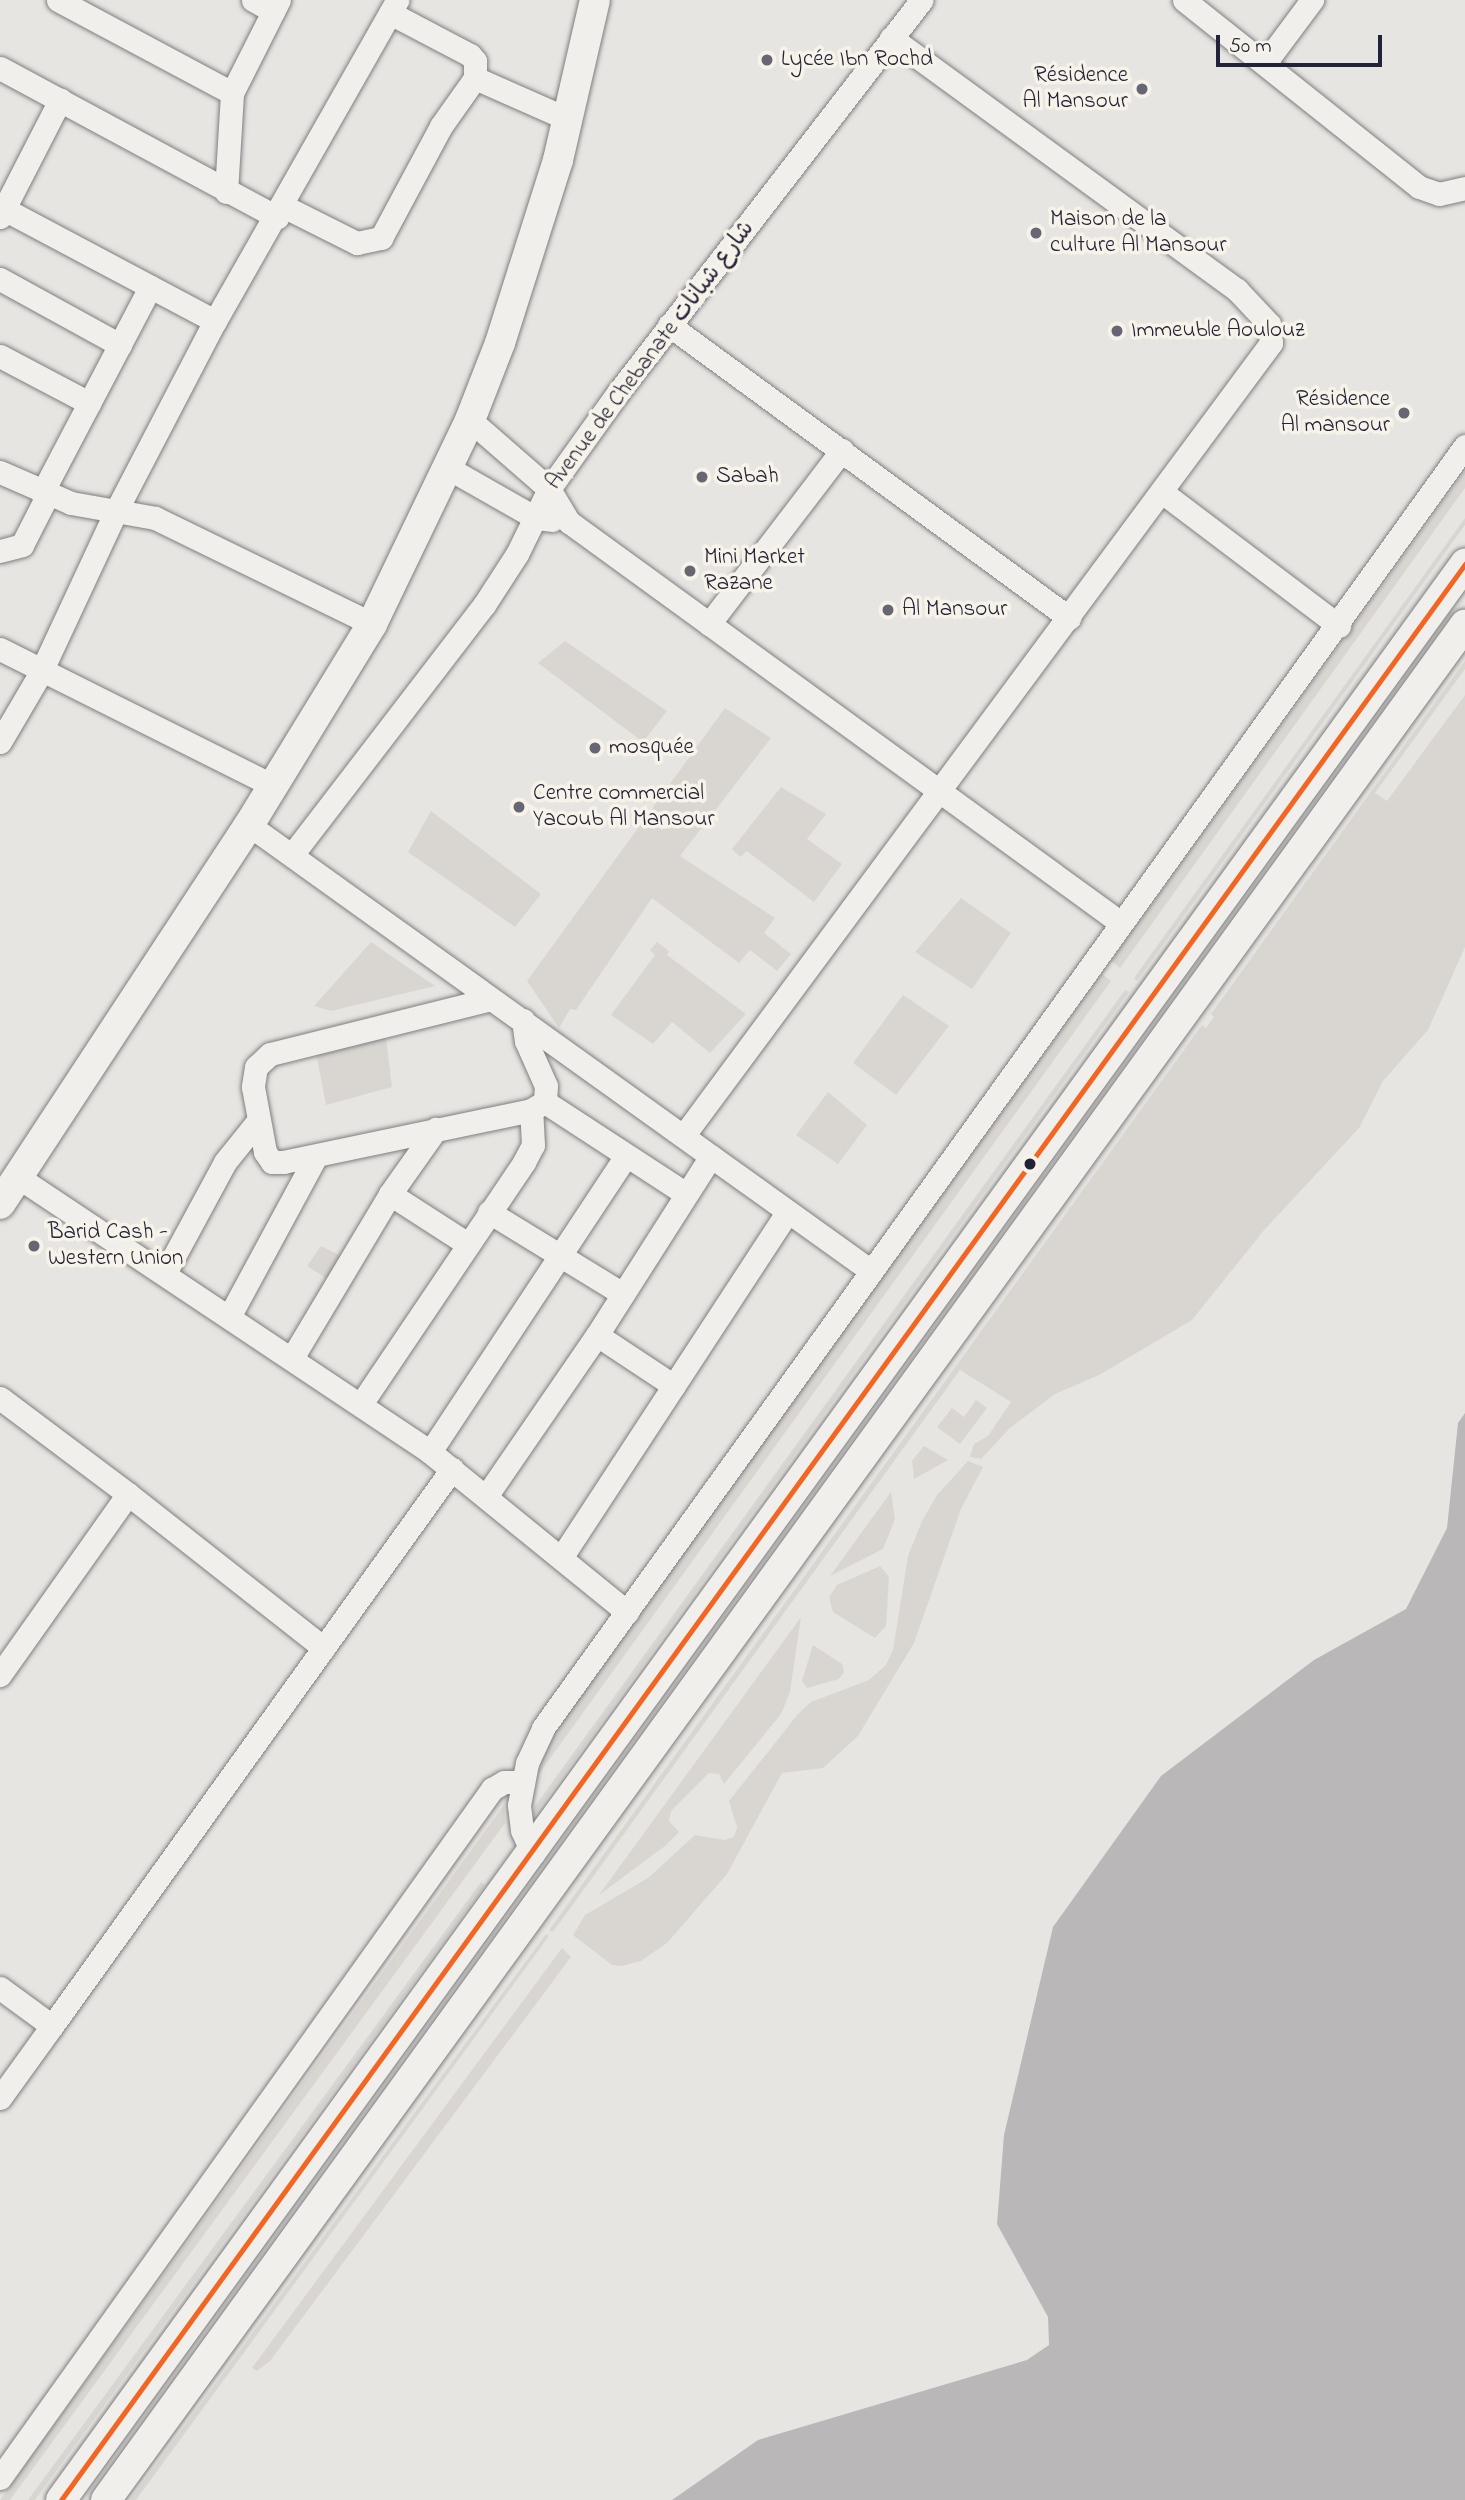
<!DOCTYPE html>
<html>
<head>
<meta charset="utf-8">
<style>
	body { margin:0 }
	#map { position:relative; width:1465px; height:2500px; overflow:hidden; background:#e7e5e1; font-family:"Indie Flower","Playpen Sans Arabic",sans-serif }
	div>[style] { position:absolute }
	.green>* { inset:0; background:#d9d6d2 }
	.water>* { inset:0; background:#bab7b8 }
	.roads { filter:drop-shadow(0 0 2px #7f7e81) drop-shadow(0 0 2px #7f7e81) }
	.minor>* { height:23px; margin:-11.5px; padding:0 11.5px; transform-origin:11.5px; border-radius:11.5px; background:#f0efeb }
	.major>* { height:30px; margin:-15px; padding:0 15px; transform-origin:15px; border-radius:15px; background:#f0efeb }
	.bus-1>* { height:5px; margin:-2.5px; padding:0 2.5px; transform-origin:2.5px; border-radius:2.5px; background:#f26522 }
	.dots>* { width:19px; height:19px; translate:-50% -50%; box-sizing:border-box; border:4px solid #f7f3e8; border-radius:50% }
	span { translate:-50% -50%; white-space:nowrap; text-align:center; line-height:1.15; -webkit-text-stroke:7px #f7f3e8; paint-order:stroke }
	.poi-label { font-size:23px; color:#22223b }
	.left { translate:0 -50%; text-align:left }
	.right { translate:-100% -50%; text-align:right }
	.street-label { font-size:23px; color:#22223b }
	.scale { position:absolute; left:1216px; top:35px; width:166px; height:32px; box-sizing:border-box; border:4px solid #22223b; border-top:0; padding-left:9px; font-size:21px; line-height:24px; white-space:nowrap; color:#22223b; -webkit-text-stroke:5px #f7f3e8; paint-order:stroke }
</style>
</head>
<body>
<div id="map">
	<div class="green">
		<i style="clip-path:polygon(1465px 471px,1465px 488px,1120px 968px,1111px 961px)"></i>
		<i style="clip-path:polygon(1465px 518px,1465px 525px,1137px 981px,1134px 978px)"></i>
		<i style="clip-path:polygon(565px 641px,667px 711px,643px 742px,538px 663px)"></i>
		<i style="clip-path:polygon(1465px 661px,1465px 669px,1375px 793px,1387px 801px,1465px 695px,1465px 947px,1428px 1030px,1383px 1081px,1359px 1128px,1265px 1229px,1192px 1320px,1101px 1374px,1055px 1394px,1010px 1428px,981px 1459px,970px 1457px,974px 1444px,988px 1436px,1011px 1402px,960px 1370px,553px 1932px,549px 1930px,1202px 1025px,1206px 1028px,1214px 1017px,1211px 1014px)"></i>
		<i style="clip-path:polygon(725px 708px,771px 738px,680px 856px,775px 918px,764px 933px,791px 954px,777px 971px,750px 950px,739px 963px,652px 898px,576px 1010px,570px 1009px,559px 1028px,527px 981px)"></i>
		<i style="clip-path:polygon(781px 787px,826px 814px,807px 839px,842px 864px,814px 902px,747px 851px,740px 857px,732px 849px)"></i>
		<i style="clip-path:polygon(431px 811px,541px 894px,515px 927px,408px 852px)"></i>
		<i style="clip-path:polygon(961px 898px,1011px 933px,972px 989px,915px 952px)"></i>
		<i style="clip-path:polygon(371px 942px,435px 986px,331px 1011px,314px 1006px)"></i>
		<i style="clip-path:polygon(657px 942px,669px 951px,667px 955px,746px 1014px,710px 1053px,672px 1022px,653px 1044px,611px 1015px,655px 955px,650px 950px)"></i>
		<i style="clip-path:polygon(1102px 974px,1111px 981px,538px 1775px,545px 1749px,559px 1725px)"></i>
		<i style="clip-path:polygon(1125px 990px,1129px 992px,534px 1816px,535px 1806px)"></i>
		<i style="clip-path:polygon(903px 995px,949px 1026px,896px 1095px,853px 1063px)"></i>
		<i style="clip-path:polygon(386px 1038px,392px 1087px,326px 1105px,316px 1053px)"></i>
		<i style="clip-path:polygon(828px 1092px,867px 1125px,838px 1164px,796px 1135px)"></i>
		<i style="clip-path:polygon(321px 1246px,347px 1259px,332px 1282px,307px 1266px)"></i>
		<i style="clip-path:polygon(976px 1400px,987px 1408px,960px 1444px,937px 1427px,952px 1408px,964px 1417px)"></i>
		<i style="clip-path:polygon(924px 1446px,948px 1460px,914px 1479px,912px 1461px)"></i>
		<i style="clip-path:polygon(968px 1461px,983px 1467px,961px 1509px,914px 1643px,858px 1736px,823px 1768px,782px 1773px,727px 1874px,667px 1943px,641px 1961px,622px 1966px,612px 1965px,573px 1935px,585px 1915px,648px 1878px,695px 1835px,724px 1840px,734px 1837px,737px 1827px,729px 1801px,798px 1714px,811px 1702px,869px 1680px,886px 1665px,893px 1650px,908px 1556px,922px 1521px,937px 1495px)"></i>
		<i style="clip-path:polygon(891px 1492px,895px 1519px,883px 1549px,830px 1576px)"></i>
		<i style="clip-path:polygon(880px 1566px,889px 1577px,886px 1626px,875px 1638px,833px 1612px,829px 1597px,837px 1585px)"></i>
		<i style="clip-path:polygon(801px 1617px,790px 1692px,781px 1714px,724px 1784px,719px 1774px,709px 1773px,671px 1811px,669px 1821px,679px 1832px,665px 1846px,599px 1895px)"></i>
		<i style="clip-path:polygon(813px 1645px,842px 1664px,844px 1672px,839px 1679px,807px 1688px,802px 1681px)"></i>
		<i style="clip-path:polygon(504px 1805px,505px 1823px,10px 2500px,0 2500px)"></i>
		<i style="clip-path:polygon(481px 1882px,485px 1885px,35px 2500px,28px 2500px)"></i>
		<i style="clip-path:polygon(546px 1934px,549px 1936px,136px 2500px,130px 2500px)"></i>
		<i style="clip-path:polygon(562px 1948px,571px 1957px,270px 2361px,257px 2371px,252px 2368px)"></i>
	</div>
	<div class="water">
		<i style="clip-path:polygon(1465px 1413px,1465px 2500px,672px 2500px,758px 2440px,1027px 2360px,1049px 2345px,1048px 2317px,997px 2224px,1004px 2135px,1053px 1927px,1161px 1776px,1314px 1660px,1406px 1609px,1447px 1528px,1458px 1423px)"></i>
	</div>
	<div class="roads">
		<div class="minor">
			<i style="left:58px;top:0;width:197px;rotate:28.1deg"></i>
			<i style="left:253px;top:0;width:23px;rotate:29deg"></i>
			<i style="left:1184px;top:0;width:300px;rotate:38.5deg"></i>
			<i style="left:1419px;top:187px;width:21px;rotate:19deg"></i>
			<i style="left:1439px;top:194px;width:27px;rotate:-13deg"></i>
			<i style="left:390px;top:13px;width:90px;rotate:27.7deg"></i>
			<i style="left:470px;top:55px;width:8px;rotate:50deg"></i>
			<i style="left:475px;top:61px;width:17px;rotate:90deg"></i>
			<i style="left:1265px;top:63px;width:79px;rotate:-53.3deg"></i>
			<i style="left:0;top:68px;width:315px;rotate:28.3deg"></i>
			<i style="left:226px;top:192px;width:99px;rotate:-86.5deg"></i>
			<i style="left:232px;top:93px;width:104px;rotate:-63.2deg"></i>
			<i style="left:283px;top:206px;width:83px;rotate:26.6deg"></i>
			<i style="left:357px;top:243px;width:25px;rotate:-12deg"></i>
			<i style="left:381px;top:238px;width:127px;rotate:-61.8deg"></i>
			<i style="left:441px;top:126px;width:59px;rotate:-54.7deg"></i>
			<i style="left:475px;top:78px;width:102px;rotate:23.8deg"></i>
			<i style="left:4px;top:209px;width:123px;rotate:-62.8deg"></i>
			<i style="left:0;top:217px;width:9px;rotate:-63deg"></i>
			<i style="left:4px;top:209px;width:239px;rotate:28deg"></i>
			<i style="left:0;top:279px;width:137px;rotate:28.8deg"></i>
			<i style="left:669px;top:325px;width:496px;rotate:36.2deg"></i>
			<i style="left:0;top:356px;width:101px;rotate:27.8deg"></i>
			<i style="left:470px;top:420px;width:105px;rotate:41.1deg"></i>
			<i style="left:549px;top:489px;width:39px;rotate:59deg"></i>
			<i style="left:569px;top:522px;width:682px;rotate:36deg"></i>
			<i style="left:448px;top:468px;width:101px;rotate:29.6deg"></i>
			<i style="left:536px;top:518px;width:16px;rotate:7deg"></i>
			<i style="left:0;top:472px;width:77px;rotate:23.6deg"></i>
			<i style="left:71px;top:503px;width:85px;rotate:10.1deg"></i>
			<i style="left:155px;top:518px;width:242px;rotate:26deg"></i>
			<i style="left:1162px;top:492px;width:222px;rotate:37.1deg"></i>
			<i style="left:42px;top:493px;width:233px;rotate:-62.3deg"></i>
			<i style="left:0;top:551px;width:23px;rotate:-15deg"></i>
			<i style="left:22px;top:545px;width:57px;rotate:-63deg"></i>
			<i style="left:709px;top:624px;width:219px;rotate:-52.6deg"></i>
			<i style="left:0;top:649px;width:305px;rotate:26.6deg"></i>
			<i style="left:0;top:742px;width:81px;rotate:-59.6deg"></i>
			<i style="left:41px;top:672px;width:180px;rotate:-65deg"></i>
			<i style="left:117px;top:509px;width:212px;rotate:-62.5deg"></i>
			<i style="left:215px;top:321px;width:369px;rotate:-60.4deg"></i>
			<i style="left:249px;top:825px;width:765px;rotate:35.64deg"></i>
			<i style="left:292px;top:855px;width:315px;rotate:-52.5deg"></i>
			<i style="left:484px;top:605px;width:61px;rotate:-57.1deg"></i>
			<i style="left:517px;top:554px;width:72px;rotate:-63.8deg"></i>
			<i style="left:549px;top:489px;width:117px;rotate:-54.4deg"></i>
			<i style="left:617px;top:394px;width:498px;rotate:-52.3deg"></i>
			<i style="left:491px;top:999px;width:228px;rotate:166deg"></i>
			<i style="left:270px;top:1054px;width:19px;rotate:137deg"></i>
			<i style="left:256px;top:1067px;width:20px;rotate:99deg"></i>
			<i style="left:253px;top:1087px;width:66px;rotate:79.5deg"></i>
			<i style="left:265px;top:1152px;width:12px;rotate:55deg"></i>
			<i style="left:272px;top:1162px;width:11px"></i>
			<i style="left:283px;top:1162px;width:253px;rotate:-11.8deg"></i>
			<i style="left:531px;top:1110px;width:16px;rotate:-30deg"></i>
			<i style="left:523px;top:1020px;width:21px;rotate:82deg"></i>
			<i style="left:526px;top:1041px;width:49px;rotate:66deg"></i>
			<i style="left:546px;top:1086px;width:16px;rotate:94deg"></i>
			<i style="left:545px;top:1102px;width:168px;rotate:33.1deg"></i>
			<i style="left:684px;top:1135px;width:986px;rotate:-53.46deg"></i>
			<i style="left:1271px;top:343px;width:19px;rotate:-96deg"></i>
			<i style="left:1269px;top:324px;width:47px;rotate:-133.3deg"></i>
			<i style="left:1237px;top:290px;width:428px;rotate:-143.9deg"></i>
			<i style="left:18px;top:1177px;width:495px;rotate:33.7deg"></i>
			<i style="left:430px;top:1452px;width:254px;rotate:39.1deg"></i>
			<i style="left:390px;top:1194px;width:90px;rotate:32.8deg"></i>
			<i style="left:489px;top:1212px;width:157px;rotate:31.5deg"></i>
			<i style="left:165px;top:1273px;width:126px;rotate:-61.6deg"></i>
			<i style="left:225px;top:1162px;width:53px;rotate:-51.2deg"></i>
			<i style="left:229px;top:1317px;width:183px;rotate:-61.6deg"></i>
			<i style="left:597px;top:1335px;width:92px;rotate:33.5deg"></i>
			<i style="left:292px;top:1358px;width:191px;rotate:-59.1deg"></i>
			<i style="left:390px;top:1194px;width:80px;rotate:-54.7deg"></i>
			<i style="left:0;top:1398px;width:160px;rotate:36.9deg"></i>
			<i style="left:128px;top:1494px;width:222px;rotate:125.3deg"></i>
			<i style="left:361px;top:1404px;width:292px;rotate:-56deg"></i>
			<i style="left:524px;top:1162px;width:19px;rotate:-62deg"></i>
			<i style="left:533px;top:1145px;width:35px;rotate:-93deg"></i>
			<i style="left:430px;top:1452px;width:355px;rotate:-56.5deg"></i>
			<i style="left:128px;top:1494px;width:249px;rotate:38.2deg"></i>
			<i style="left:487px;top:1495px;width:194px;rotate:-55.5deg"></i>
			<i style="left:597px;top:1335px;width:212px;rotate:-57.5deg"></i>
			<i style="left:561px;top:1558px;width:413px;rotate:-56.8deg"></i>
			<i style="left:533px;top:1854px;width:26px;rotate:-115deg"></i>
			<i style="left:522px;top:1830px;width:25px;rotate:-97deg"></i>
			<i style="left:519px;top:1805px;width:43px;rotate:-79.2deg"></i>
			<i style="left:527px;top:1763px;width:38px;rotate:-65deg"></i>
			<i style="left:543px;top:1728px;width:1579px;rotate:-54.28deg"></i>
			<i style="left:0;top:1988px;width:64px;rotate:36.2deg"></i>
			<i style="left:52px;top:2026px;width:686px;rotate:-54.32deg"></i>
			<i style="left:0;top:2098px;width:89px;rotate:-54.2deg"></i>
			<i style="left:0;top:2478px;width:847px;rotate:-54.47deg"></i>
			<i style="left:492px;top:1789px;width:14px;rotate:-30deg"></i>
			<i style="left:504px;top:1782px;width:19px"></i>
		</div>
		<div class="major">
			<i style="left:0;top:1204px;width:453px;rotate:-56.7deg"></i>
			<i style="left:249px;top:825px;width:236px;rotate:-58.5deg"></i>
			<i style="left:372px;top:624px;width:226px;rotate:-64.3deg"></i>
			<i style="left:470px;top:420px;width:83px;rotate:-68.7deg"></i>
			<i style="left:500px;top:343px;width:192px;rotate:-72.4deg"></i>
			<i style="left:558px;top:160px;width:164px;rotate:-77deg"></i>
			<i style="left:61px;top:2500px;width:2392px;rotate:-54.05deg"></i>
			<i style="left:106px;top:2500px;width:2316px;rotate:-54.07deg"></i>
		</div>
	</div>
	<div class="bus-1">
		<i style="left:61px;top:2500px;width:2392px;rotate:-54.05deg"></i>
	</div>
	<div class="dots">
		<i style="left:767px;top:60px;background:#676675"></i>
		<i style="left:1142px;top:89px;background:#676675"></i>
		<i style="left:1036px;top:233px;background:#676675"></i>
		<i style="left:1117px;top:331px;background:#676675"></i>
		<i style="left:1404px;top:413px;background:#676675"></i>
		<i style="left:702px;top:477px;background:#676675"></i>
		<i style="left:690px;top:571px;background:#676675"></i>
		<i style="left:888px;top:610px;background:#676675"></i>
		<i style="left:595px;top:748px;background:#676675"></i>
		<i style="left:519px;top:807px;background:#676675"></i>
		<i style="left:1030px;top:1164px;background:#22223b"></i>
		<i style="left:34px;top:1246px;background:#676675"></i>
	</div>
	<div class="poi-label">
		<span class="left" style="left:781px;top:60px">Lycée Ibn Rochd</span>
		<span class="right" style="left:1128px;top:89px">Résidence<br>Al Mansour</span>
		<span class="left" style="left:1050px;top:233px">Maison de la<br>culture Al Mansour</span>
		<span class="left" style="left:1131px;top:331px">Immeuble Aoulouz</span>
		<span class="right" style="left:1390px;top:413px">Résidence<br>Al mansour</span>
		<span class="left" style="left:716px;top:477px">Sabah</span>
		<span class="left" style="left:704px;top:571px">Mini Market<br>Razane</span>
		<span class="left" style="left:902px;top:610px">Al Mansour</span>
		<span class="left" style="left:609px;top:748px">mosquée</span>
		<span class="left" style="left:533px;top:807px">Centre commercial<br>Yacoub Al Mansour</span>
		<span class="left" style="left:48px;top:1246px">Barid Cash -<br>Western Union</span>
	</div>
	<div class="street-label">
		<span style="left:651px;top:356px;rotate:-53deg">Avenue de Chebanate شارع شبانات</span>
	</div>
	<div class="scale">50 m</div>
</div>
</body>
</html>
